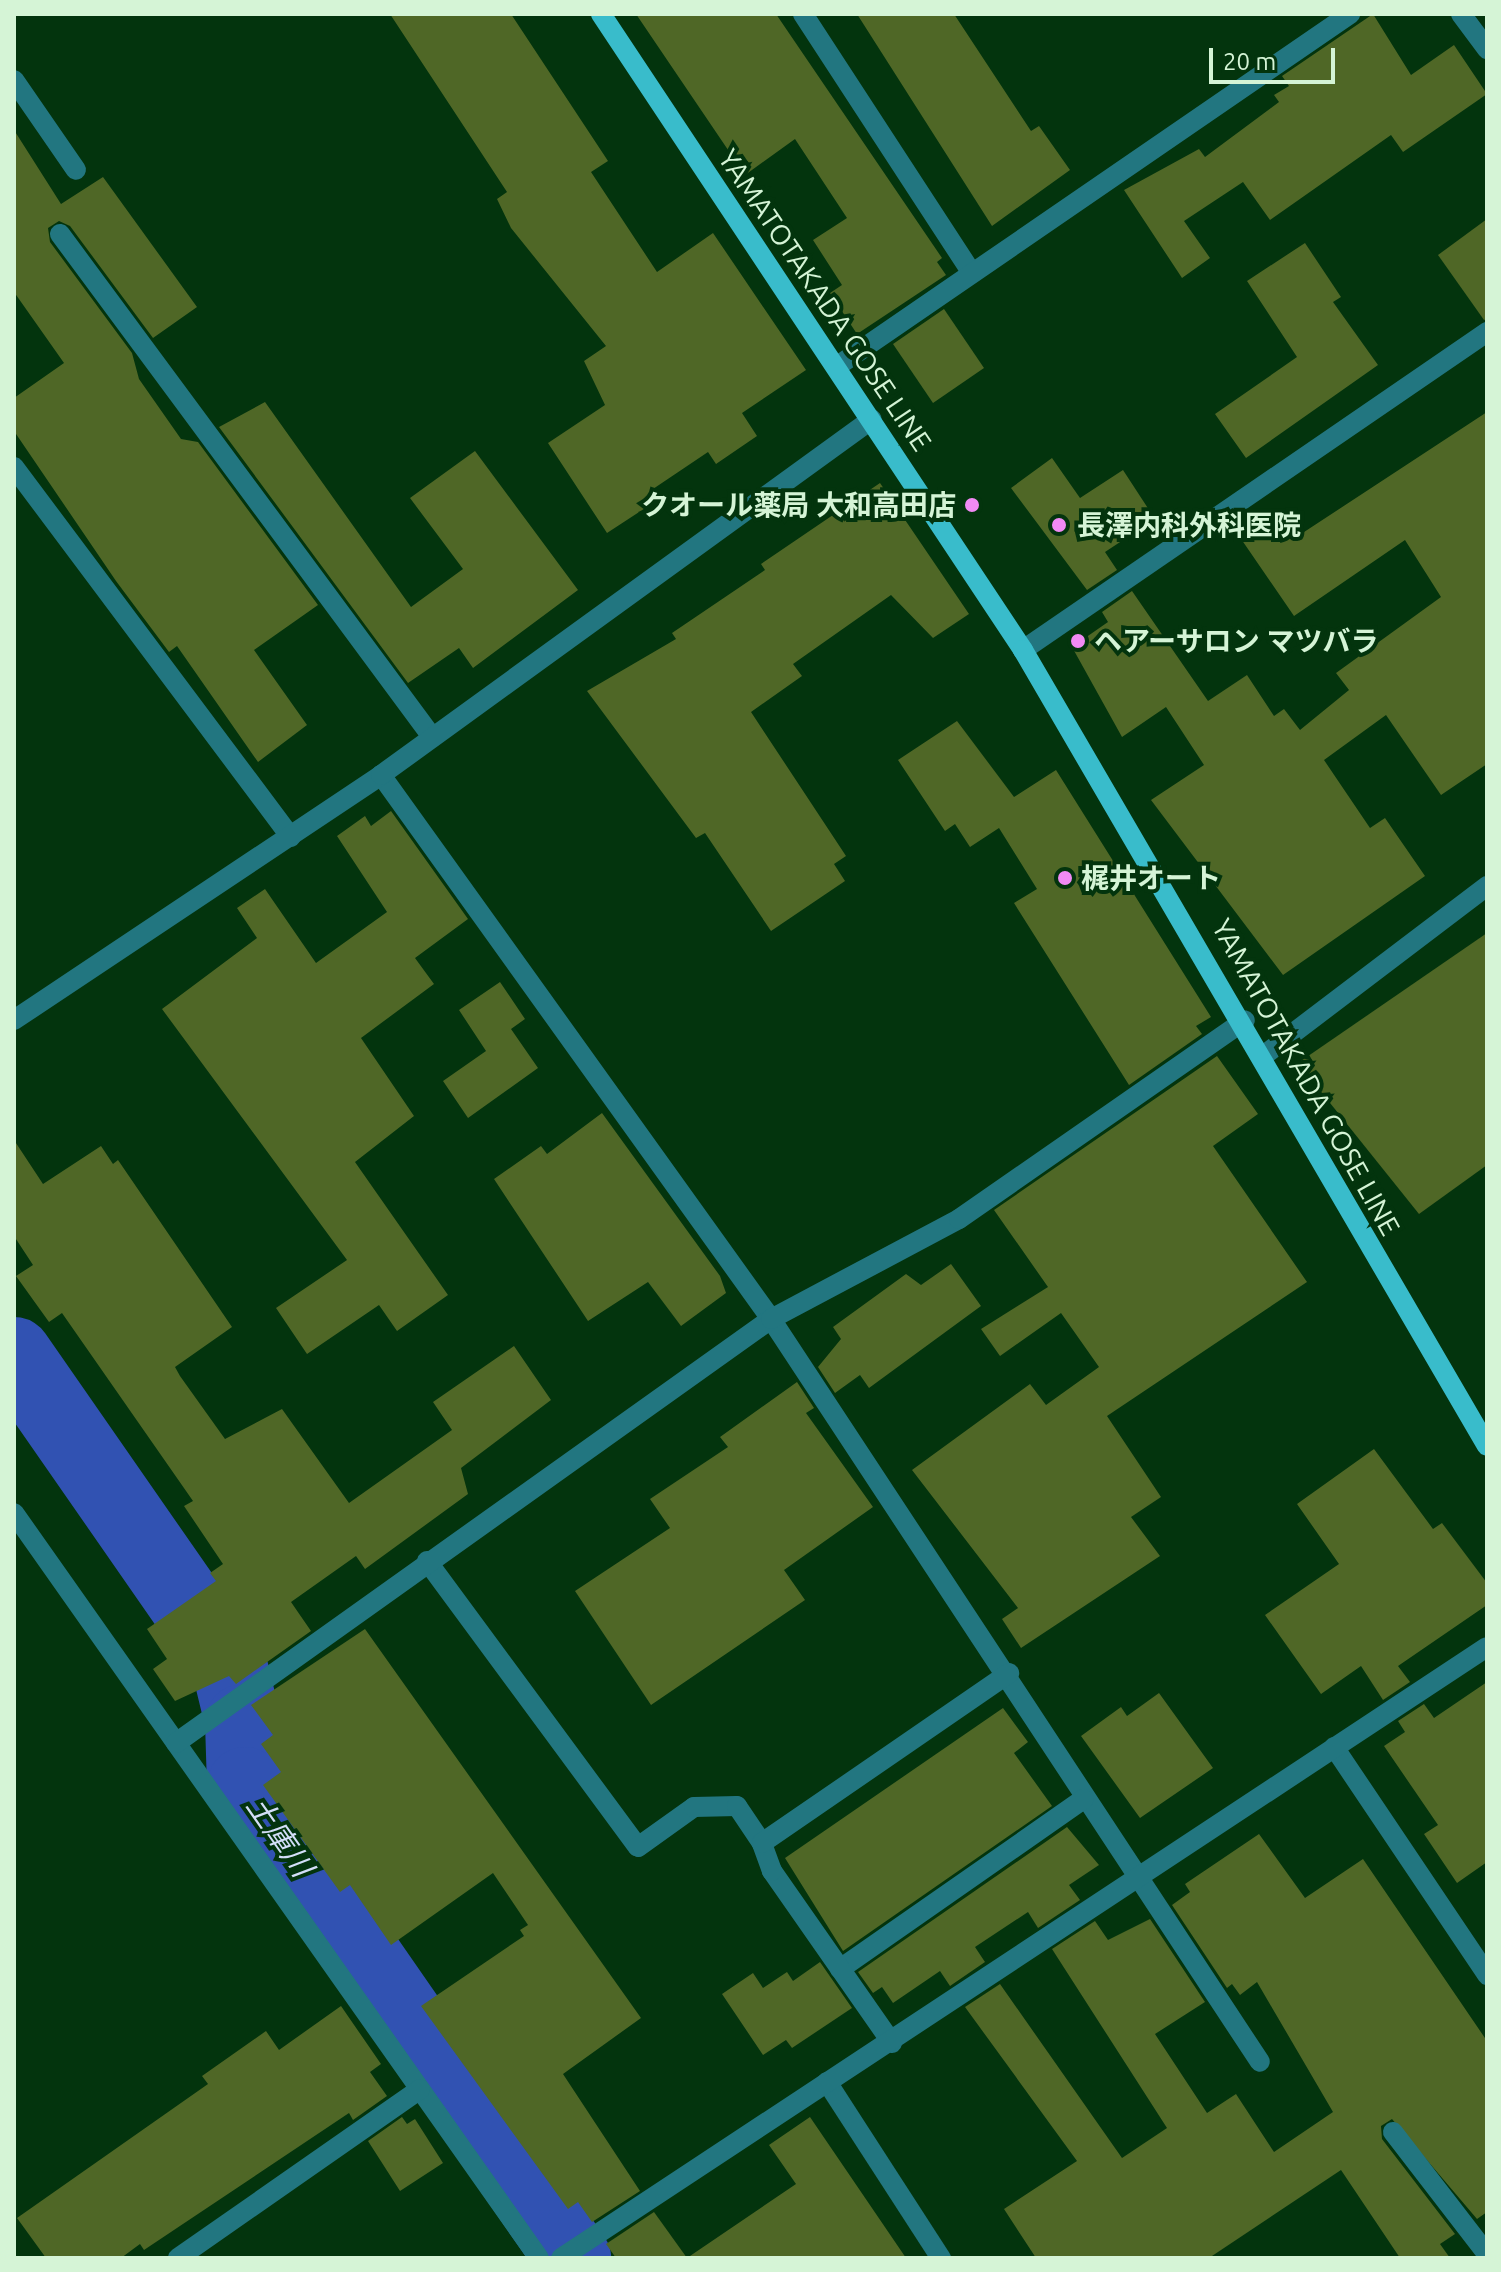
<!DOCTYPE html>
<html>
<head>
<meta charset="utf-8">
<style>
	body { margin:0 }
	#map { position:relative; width:1501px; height:2272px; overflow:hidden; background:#03340d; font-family:Ubuntu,"Noto Sans JP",sans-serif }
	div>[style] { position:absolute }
	.river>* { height:76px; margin:-38px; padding:0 38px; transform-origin:38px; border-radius:38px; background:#3152b2 }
	.building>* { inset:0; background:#4f6726 }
	.minor>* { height:20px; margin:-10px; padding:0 10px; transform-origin:10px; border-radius:10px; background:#227680 }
	.major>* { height:20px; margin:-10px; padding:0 10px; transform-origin:10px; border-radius:10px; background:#39bccb }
	.dots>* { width:22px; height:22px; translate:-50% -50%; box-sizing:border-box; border:4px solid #03340d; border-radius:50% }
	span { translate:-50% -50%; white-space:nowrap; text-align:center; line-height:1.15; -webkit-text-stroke:8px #03340d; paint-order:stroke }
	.street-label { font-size:28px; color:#d5f4d6 }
	.poi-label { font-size:28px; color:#d5f4d6; font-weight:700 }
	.right { translate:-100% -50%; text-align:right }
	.left { translate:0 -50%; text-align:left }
	.water-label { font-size:30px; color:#d3def8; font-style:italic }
	.frame { position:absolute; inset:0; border:16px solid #d5f4d6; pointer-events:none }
	.scale { position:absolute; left:1209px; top:48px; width:126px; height:36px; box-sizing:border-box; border:4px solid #d5f4d6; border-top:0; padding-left:10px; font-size:24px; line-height:28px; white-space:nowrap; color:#d5f4d6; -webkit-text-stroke:6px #03340d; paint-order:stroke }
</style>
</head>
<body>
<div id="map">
	<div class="river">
		<i style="left:14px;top:1355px;width:376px;rotate:55.2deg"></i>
		<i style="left:229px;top:1664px;width:60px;rotate:76.4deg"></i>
		<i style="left:243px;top:1722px;width:63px;rotate:88.2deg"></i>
		<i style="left:245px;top:1785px;width:576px;rotate:55.26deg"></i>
	</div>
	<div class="building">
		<i style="clip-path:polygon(390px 14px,511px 14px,608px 161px,591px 172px,657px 272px,713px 233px,806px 370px,742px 413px,757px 436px,716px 464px,708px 452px,650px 491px,656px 501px,607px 533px,548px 443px,605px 405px,584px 361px,606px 346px,511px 228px,497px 199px,507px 192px)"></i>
		<i style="clip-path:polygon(636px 14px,776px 14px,942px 258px,937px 262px,946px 275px,857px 334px,830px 293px,842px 285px,813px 240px,847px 218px,795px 139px,745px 175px)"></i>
		<i style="clip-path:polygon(857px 14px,954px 14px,1031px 131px,1039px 126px,1070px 170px,992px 226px)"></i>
		<i style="clip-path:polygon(1373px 14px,1411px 75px,1454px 45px,1487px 94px,1403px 152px,1391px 135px,1270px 220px,1243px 182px,1184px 221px,1210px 258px,1182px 278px,1124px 190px,1199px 149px,1205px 157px,1279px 102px,1274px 95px,1289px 86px,1282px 76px)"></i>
		<i style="clip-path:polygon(14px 130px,61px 204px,103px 177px,197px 307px,153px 338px,70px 226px,59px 221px,48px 228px,50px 242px,132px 353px,139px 379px,181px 439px,198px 442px,318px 605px,254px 650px,307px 725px,258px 762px,177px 646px,169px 652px,116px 581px,14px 431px,14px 398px,64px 363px,14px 292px)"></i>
		<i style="clip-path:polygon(1487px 219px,1487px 319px,1484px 320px,1438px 255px)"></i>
		<i style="clip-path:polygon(1305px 243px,1341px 297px,1333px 302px,1378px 365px,1246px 458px,1215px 414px,1297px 357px,1247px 281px)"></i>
		<i style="clip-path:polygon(944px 309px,984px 368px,933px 403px,893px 344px)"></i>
		<i style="clip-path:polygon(265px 402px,411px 607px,463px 569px,410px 498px,475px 451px,578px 590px,473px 668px,459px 648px,408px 683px,219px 427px)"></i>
		<i style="clip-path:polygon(1487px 412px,1487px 764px,1441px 795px,1386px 715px,1324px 760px,1370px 828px,1385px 818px,1425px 876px,1283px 975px,1151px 800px,1204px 765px,1166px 707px,1122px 737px,1072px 647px,1108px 622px,1102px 612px,1132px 591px,1208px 701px,1247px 675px,1274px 716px,1284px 709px,1300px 730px,1349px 690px,1336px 673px,1441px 597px,1405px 540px,1294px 616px,1237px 533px,1265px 513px,1280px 536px,1292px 528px,1298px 536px)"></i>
		<i style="clip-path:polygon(1052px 458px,1080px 498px,1123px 470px,1155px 519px,1105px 552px,1117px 570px,1087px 590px,1011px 488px)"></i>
		<i style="clip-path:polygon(880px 483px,969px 614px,933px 638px,891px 595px,793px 664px,802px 676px,751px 712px,846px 856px,834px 864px,845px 881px,771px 931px,705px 833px,696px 838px,587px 691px,676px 639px,672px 633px,765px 570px,761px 564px)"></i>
		<i style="clip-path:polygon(957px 721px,1014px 797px,1056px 770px,1211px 1017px,1196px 1026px,1202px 1034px,1129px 1085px,1014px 903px,1037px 889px,999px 828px,970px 847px,955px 824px,945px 831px,898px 760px)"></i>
		<i style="clip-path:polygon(391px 811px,468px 919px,415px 958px,434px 984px,361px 1038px,414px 1116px,355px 1162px,448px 1295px,397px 1331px,379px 1305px,307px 1354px,276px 1308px,347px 1260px,162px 1009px,257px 938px,237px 908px,265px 889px,316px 963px,387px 912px,337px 836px,365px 816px,371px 826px)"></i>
		<i style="clip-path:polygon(1487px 933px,1487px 1165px,1419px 1214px,1298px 1063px)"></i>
		<i style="clip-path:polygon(500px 982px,525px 1019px,511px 1029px,538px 1068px,468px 1118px,443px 1081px,486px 1051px,459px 1010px)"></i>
		<i style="clip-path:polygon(1217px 1056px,1258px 1114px,1213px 1146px,1307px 1282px,1107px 1416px,1161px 1497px,1131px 1517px,1160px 1556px,1021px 1648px,1002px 1619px,1018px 1608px,912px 1470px,1030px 1384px,1046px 1405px,1099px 1367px,1061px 1313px,1000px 1356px,981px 1329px,1048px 1287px,994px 1210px)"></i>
		<i style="clip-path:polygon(602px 1113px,720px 1276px,726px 1293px,681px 1326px,648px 1282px,588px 1321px,494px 1179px,541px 1146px,547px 1154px)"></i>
		<i style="clip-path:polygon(14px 1140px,43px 1184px,101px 1146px,113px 1164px,118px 1160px,232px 1327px,175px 1367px,180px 1376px,225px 1439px,282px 1409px,349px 1503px,452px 1430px,433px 1402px,514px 1346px,551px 1400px,461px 1468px,468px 1494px,365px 1569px,356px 1556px,291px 1602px,311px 1631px,236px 1684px,229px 1676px,175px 1701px,153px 1669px,167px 1659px,147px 1629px,216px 1581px,210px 1573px,223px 1564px,184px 1506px,193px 1501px,62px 1313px,49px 1322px,16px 1276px,33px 1265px,14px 1236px)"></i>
		<i style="clip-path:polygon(951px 1264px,981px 1306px,869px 1388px,860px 1375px,835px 1393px,818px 1367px,841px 1339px,833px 1327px,906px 1274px,921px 1285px)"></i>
		<i style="clip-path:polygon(797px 1382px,814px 1408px,806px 1413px,873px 1507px,784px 1570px,805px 1600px,651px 1705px,575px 1591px,670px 1528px,650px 1499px,728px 1447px,720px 1437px)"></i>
		<i style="clip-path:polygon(1374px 1449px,1433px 1529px,1442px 1523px,1487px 1583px,1487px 1605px,1398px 1666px,1410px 1682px,1383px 1700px,1361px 1666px,1321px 1694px,1265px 1615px,1339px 1564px,1297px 1504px)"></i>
		<i style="clip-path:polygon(365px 1629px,641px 2018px,563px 2074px,640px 2191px,592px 2222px,578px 2202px,568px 2209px,421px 2006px,524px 1936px,520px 1930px,528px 1925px,493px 1873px,391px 1945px,350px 1885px,340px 1892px,263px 1785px,281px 1772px,261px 1744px,273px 1735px,251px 1705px)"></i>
		<i style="clip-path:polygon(1487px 1682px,1487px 1862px,1457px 1883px,1424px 1834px,1438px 1825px,1384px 1746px,1405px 1732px,1398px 1721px,1424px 1704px,1434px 1718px)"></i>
		<i style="clip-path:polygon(1159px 1693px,1213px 1768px,1140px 1818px,1081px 1736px,1121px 1707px,1127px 1716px)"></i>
		<i style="clip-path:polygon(1003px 1708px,1028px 1742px,1014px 1753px,1052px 1806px,843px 1951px,785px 1858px)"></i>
		<i style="clip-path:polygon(1067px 1827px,1099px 1865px,1069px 1885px,1080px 1900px,1038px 1928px,1028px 1912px,975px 1947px,985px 1962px,950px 1986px,940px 1971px,893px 2003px,882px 1987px,873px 1993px,858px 1972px)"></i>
		<i style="clip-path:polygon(1259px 1834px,1305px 1898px,1363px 1859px,1487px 2041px,1487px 2212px,1477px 2219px,1392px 2119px,1381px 2126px,1382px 2139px,1455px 2234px,1440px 2244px,1450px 2258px,1400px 2258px,1341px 2170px,1209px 2258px,1036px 2258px,1004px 2209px,1077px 2161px,965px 2007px,1000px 1984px,1122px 2158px,1167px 2128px,1052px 1949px,1095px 1921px,1108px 1940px,1150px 1919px,1205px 2002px,1155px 2034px,1207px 2113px,1236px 2094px,1274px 2152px,1333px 2112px,1257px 1982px,1240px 1995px,1232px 1984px,1227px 1988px,1172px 1905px,1190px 1892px,1185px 1884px)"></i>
		<i style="clip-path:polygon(820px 1962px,852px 2008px,792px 2048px,786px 2040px,763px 2055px,722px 1994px,753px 1973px,763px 1988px,787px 1972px,793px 1981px)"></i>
		<i style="clip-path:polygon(341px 2006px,381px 2064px,370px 2072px,387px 2096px,353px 2120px,349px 2113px,144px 2250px,140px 2244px,121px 2258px,46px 2258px,17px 2218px,208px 2084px,202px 2076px,266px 2031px,279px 2050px)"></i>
		<i style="clip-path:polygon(402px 2117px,407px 2124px,415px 2119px,443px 2163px,400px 2191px,368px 2141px)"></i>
		<i style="clip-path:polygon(810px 2117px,906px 2258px,687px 2258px,796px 2184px,769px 2145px)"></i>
		<i style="clip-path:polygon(654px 2212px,687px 2258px,616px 2258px,606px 2244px)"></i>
	</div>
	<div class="minor">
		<i style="left:803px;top:14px;width:309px;rotate:56.9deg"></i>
		<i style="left:1461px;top:14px;width:44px;rotate:53.4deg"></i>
		<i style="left:14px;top:80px;width:109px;rotate:55.4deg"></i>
		<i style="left:60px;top:234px;width:626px;rotate:53.51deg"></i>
		<i style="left:836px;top:367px;width:624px;rotate:-34.48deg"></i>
		<i style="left:14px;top:467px;width:462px;rotate:53.2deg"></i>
		<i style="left:1023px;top:650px;width:563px;rotate:-34.42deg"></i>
		<i style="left:381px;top:775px;width:669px;rotate:54.36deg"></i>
		<i style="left:771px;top:1319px;width:889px;rotate:56.65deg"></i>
		<i style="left:14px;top:1020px;width:441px;rotate:-33.7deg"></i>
		<i style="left:381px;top:775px;width:606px;rotate:-35.94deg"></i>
		<i style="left:1263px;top:1056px;width:281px;rotate:-37.2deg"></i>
		<i style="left:14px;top:1513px;width:911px;rotate:54.83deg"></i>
		<i style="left:427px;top:1561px;width:355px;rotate:53.6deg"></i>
		<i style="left:638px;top:1847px;width:69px;rotate:-35.5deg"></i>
		<i style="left:694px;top:1807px;width:43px;rotate:-1.3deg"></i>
		<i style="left:737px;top:1806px;width:45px;rotate:56deg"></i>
		<i style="left:176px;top:1743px;width:731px;rotate:-35.47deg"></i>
		<i style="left:771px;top:1319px;width:213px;rotate:-28deg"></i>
		<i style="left:959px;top:1219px;width:348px;rotate:-34.8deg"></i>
		<i style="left:1334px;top:1747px;width:275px;rotate:56.1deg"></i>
		<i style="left:840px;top:1969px;width:297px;rotate:-34.9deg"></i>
		<i style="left:892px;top:2043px;width:210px;rotate:-124.9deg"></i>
		<i style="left:772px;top:1871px;width:30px;rotate:-110deg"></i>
		<i style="left:762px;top:1843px;width:300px;rotate:-34.5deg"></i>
		<i style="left:827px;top:2082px;width:210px;rotate:57.1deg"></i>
		<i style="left:1393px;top:2132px;width:154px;rotate:52.4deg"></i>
		<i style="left:178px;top:2258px;width:295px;rotate:-34.9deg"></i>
		<i style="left:561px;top:2258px;width:1109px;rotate:-33.42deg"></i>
	</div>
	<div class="major">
		<i style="left:601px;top:14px;width:763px;rotate:56.43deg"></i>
		<i style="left:1023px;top:650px;width:921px;rotate:59.76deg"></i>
	</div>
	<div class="dots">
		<i style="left:972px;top:505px;background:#f18af4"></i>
		<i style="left:1059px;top:525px;background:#f18af4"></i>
		<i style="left:1078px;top:641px;background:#f18af4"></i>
		<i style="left:1065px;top:878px;background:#f18af4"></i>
	</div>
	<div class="street-label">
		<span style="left:825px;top:300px;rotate:56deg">YAMATOTAKADA GOSE LINE</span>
		<span style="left:1306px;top:1077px;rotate:61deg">YAMATOTAKADA GOSE LINE</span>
	</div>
	<div class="poi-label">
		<span class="right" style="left:956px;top:505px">クオール薬局 大和高田店</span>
		<span class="left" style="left:1077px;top:525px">長澤内科外科医院</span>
		<span class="left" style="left:1094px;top:641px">ヘアーサロン マツバラ</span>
		<span class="left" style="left:1081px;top:878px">梶井オート</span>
	</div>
	<div class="water-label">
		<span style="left:280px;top:1836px;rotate:55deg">土庫川</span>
	</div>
	<div class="frame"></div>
	<div class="scale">20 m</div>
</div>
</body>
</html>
